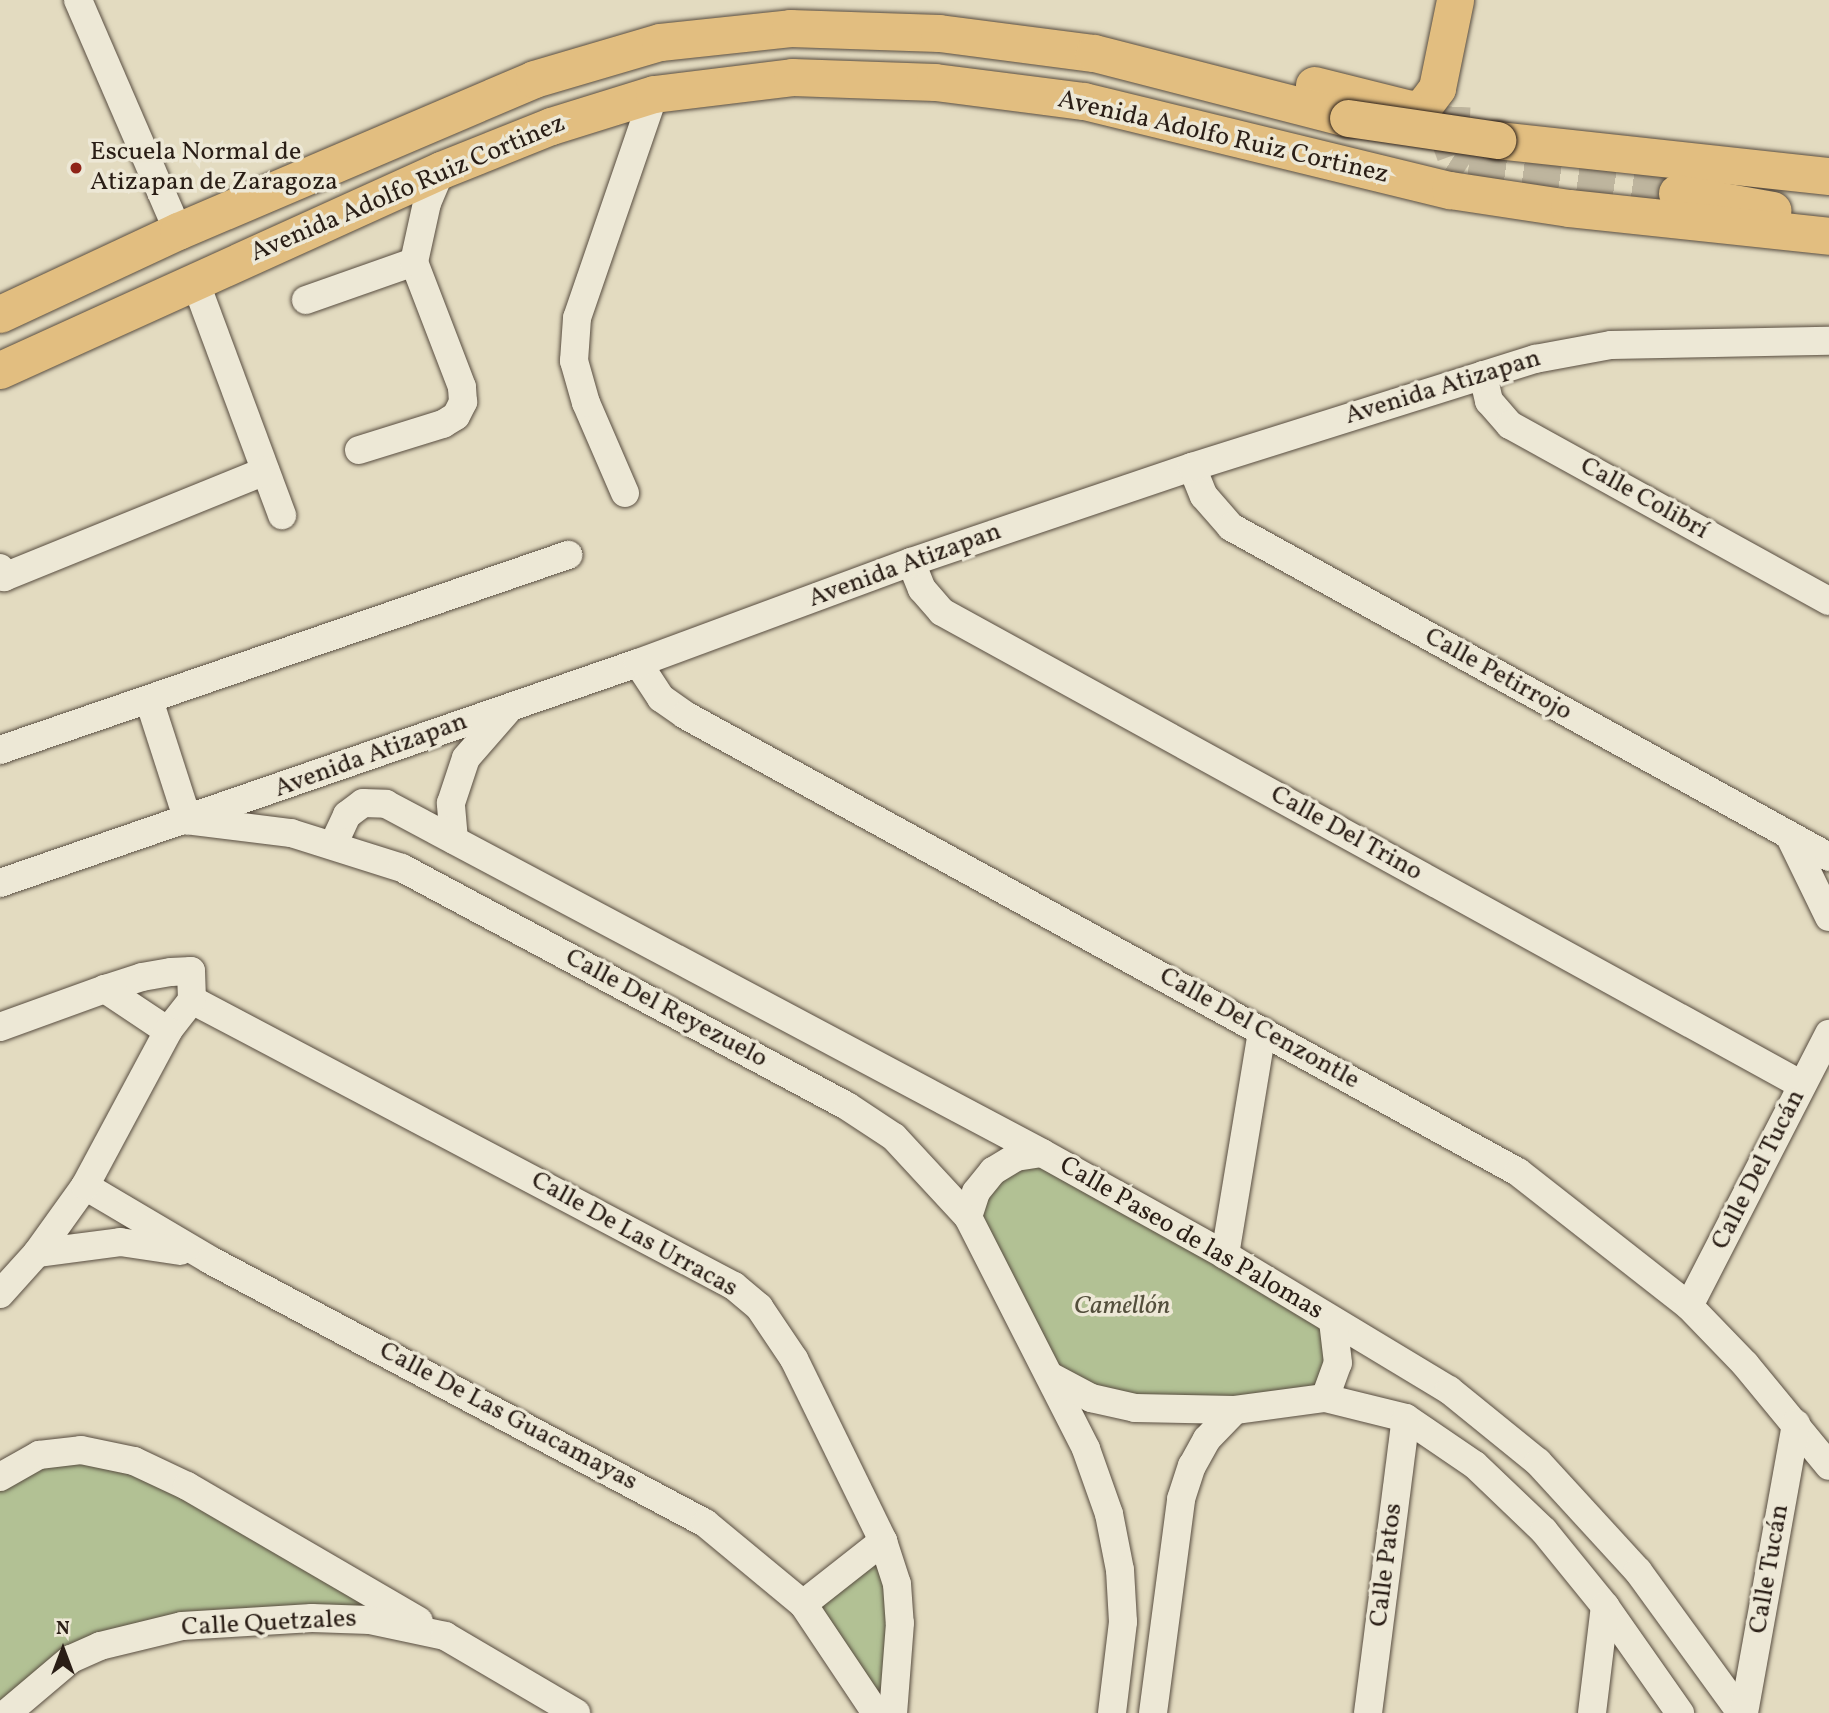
<!DOCTYPE html>
<html>
<head>
<meta charset="utf-8">
<style>
	body { margin:0 }
	#map { position:relative; width:1829px; height:1713px; overflow:hidden; background:#e3dbc0; font-family:Vollkorn,serif }
	div>[style] { position:absolute }
	.green>* { inset:0; background:#b2c194 }
	.major-tunnel>* { height:37px; margin-top:-18.5px; transform-origin:0; background:repeating-linear-gradient(90deg,#beb59e 0 37px,transparent 0 55px) }
	.roads { filter:drop-shadow(0 0 2px #584d40) drop-shadow(0 0 2px #584d40) }
	.minor>* { height:28px; margin:-14px; padding:0 14px; transform-origin:14px; border-radius:14px; background:#ede8d6 }
	.major>* { height:37px; margin:-18.5px; padding:0 18.5px; transform-origin:18.5px; border-radius:18.5px; background:#e2be80 }
	.bridges { filter:drop-shadow(0 0 2px #2a1e16) drop-shadow(0 0 2px #2a1e16) }
	.major-bridge>* { height:37px; margin:-18.5px; padding:0 18.5px; transform-origin:18.5px; border-radius:18.5px; background:#e2be80 }
	.dots>* { width:19px; height:19px; translate:-50% -50%; box-sizing:border-box; border:4px solid #ede8d6; border-radius:50% }
	span { translate:-50% -50%; white-space:nowrap; text-align:center; line-height:1.15; -webkit-text-stroke:7px #ede8d6; paint-order:stroke }
	.street-label { font-size:26px; color:#2a1e16 }
	.poi-label { font-size:26px; color:#2a1e16 }
	.left { translate:0 -50%; text-align:left }
	.park-label { font-size:26px; color:#534f3c; font-style:italic }
	.north { position:absolute; left:28px; top:1615px; width:70px; height:70px; -webkit-text-stroke:5px #ede8d6; paint-order:stroke; rotate:0deg; font-size:19px; font-weight:700; line-height:28px; text-align:center; color:#2a1e16 }
	.north::after { content:''; display:block; margin:auto; width:24px; height:32px; background:#2a1e16; clip-path:polygon(50% 0,100% 100%,50% 72%,0 100%) }
</style>
</head>
<body>
<div id="map">
	<div class="green">
		<i style="clip-path:polygon(1042px 1153px,1333px 1321px,1325px 1398px,1179px 1411px,1050px 1376px,968px 1217px,976px 1192px)"></i>
		<i style="clip-path:polygon(39px 1455px,134px 1461px,405px 1625px,131px 1636px,0 1713px,0 1477px)"></i>
		<i style="clip-path:polygon(883px 1541px,893px 1713px,803px 1604px)"></i>
	</div>
	<div class="major-tunnel">
		<i style="left:1452px;top:106px;width:34px;rotate:93deg"></i>
		<i style="left:1450px;top:140px;width:15px;rotate:70deg"></i>
		<i style="left:1455px;top:154px;width:17px;rotate:33deg"></i>
		<i style="left:1469px;top:163px;width:210px;rotate:8.2deg"></i>
	</div>
	<div class="roads">
		<div class="minor">
			<i style="left:78px;top:0;width:252px;rotate:66.6deg"></i>
			<i style="left:195px;top:281px;width:250px;rotate:69.6deg"></i>
			<i style="left:306px;top:300px;width:114px;rotate:-19.4deg"></i>
			<i style="left:1483px;top:375px;width:27px;rotate:77deg"></i>
			<i style="left:1489px;top:401px;width:32px;rotate:49deg"></i>
			<i style="left:1510px;top:425px;width:364px;rotate:28.9deg"></i>
			<i style="left:359px;top:450px;width:88px;rotate:-17.2deg"></i>
			<i style="left:443px;top:424px;width:15px;rotate:-32deg"></i>
			<i style="left:456px;top:416px;width:16px;rotate:-63deg"></i>
			<i style="left:463px;top:402px;width:15px;rotate:-94deg"></i>
			<i style="left:462px;top:387px;width:134px;rotate:-111deg"></i>
			<i style="left:414px;top:262px;width:60px;rotate:-77.6deg"></i>
			<i style="left:427px;top:203px;width:36px;rotate:-67deg"></i>
			<i style="left:1192px;top:467px;width:31px;rotate:68deg"></i>
			<i style="left:1204px;top:496px;width:41px;rotate:48.9deg"></i>
			<i style="left:1231px;top:527px;width:683px;rotate:28.89deg"></i>
			<i style="left:625px;top:493px;width:98px;rotate:-113.4deg"></i>
			<i style="left:586px;top:403px;width:44px;rotate:-105.9deg"></i>
			<i style="left:574px;top:361px;width:43px;rotate:-86deg"></i>
			<i style="left:577px;top:318px;width:237px;rotate:-71deg"></i>
			<i style="left:911px;top:562px;width:29px;rotate:68deg"></i>
			<i style="left:922px;top:589px;width:30px;rotate:49deg"></i>
			<i style="left:942px;top:612px;width:981px;rotate:28.81deg"></i>
			<i style="left:0;top:568px;width:10px;rotate:66deg"></i>
			<i style="left:4px;top:577px;width:282px;rotate:-22.1deg"></i>
			<i style="left:638px;top:663px;width:42px;rotate:56.7deg"></i>
			<i style="left:661px;top:698px;width:29px;rotate:35deg"></i>
			<i style="left:685px;top:715px;width:950px;rotate:28.75deg"></i>
			<i style="left:1518px;top:1172px;width:217px;rotate:38.1deg"></i>
			<i style="left:1689px;top:1306px;width:81px;rotate:46deg"></i>
			<i style="left:1745px;top:1364px;width:132px;rotate:50.5deg"></i>
			<i style="left:149px;top:700px;width:127px;rotate:72.1deg"></i>
			<i style="left:0;top:750px;width:601px;rotate:-18.95deg"></i>
			<i style="left:194px;top:821px;width:98px;rotate:7.1deg"></i>
			<i style="left:291px;top:833px;width:116px;rotate:17.5deg"></i>
			<i style="left:402px;top:868px;width:505px;rotate:28.14deg"></i>
			<i style="left:847px;top:1106px;width:56px;rotate:33.4deg"></i>
			<i style="left:894px;top:1137px;width:109px;rotate:47.2deg"></i>
			<i style="left:968px;top:1217px;width:260px;rotate:63deg"></i>
			<i style="left:1086px;top:1449px;width:69px;rotate:70.5deg"></i>
			<i style="left:1109px;top:1514px;width:57px;rotate:78.9deg"></i>
			<i style="left:1120px;top:1570px;width:52px;rotate:86.7deg"></i>
			<i style="left:1123px;top:1622px;width:92px;rotate:96.9deg"></i>
			<i style="left:1790px;top:837px;width:89px;rotate:64deg"></i>
			<i style="left:454px;top:840px;width:37px;rotate:-95deg"></i>
			<i style="left:451px;top:803px;width:47px;rotate:-71.6deg"></i>
			<i style="left:466px;top:758px;width:62px;rotate:-48.9deg"></i>
			<i style="left:334px;top:843px;width:31px;rotate:-65deg"></i>
			<i style="left:347px;top:815px;width:20px;rotate:-37deg"></i>
			<i style="left:363px;top:803px;width:23px;rotate:2deg"></i>
			<i style="left:386px;top:804px;width:743px;rotate:28.01deg"></i>
			<i style="left:1042px;top:1153px;width:210px;rotate:29.1deg"></i>
			<i style="left:1225px;top:1255px;width:262px;rotate:31.1deg"></i>
			<i style="left:1449px;top:1390px;width:114px;rotate:39deg"></i>
			<i style="left:1538px;top:1462px;width:148px;rotate:47.5deg"></i>
			<i style="left:1638px;top:1571px;width:175px;rotate:54deg"></i>
			<i style="left:0;top:883px;width:675px;rotate:-19.03deg"></i>
			<i style="left:638px;top:663px;width:291px;rotate:-20.3deg"></i>
			<i style="left:911px;top:562px;width:297px;rotate:-18.7deg"></i>
			<i style="left:1192px;top:467px;width:360px;rotate:-17.5deg"></i>
			<i style="left:1535px;top:359px;width:77px;rotate:-10.4deg"></i>
			<i style="left:1611px;top:345px;width:218px;rotate:-1.1deg"></i>
			<i style="left:192px;top:1000px;width:613px;rotate:27.82deg"></i>
			<i style="left:734px;top:1286px;width:33px;rotate:40deg"></i>
			<i style="left:759px;top:1307px;width:63px;rotate:56.1deg"></i>
			<i style="left:794px;top:1359px;width:203px;rotate:63.9deg"></i>
			<i style="left:883px;top:1541px;width:45px;rotate:72deg"></i>
			<i style="left:897px;top:1584px;width:39px;rotate:86deg"></i>
			<i style="left:900px;top:1623px;width:90px;rotate:94.4deg"></i>
			<i style="left:0;top:1027px;width:112px;rotate:-19.9deg"></i>
			<i style="left:105px;top:989px;width:39px;rotate:-18deg"></i>
			<i style="left:142px;top:977px;width:29px;rotate:-10deg"></i>
			<i style="left:171px;top:972px;width:20px;rotate:-3deg"></i>
			<i style="left:191px;top:971px;width:29px;rotate:88deg"></i>
			<i style="left:192px;top:1000px;width:39px;rotate:128deg"></i>
			<i style="left:168px;top:1031px;width:76px;rotate:-146.3deg"></i>
			<i style="left:85px;top:1186px;width:145px;rotate:30.6deg"></i>
			<i style="left:210px;top:1260px;width:561px;rotate:27.98deg"></i>
			<i style="left:705px;top:1523px;width:127px;rotate:39.6deg"></i>
			<i style="left:803px;top:1604px;width:131px;rotate:56.2deg"></i>
			<i style="left:968px;top:1217px;width:26px;rotate:-72deg"></i>
			<i style="left:976px;top:1192px;width:27px;rotate:-51deg"></i>
			<i style="left:993px;top:1171px;width:27px;rotate:-31deg"></i>
			<i style="left:1016px;top:1157px;width:26px;rotate:-9deg"></i>
			<i style="left:37px;top:1253px;width:84px;rotate:-7.5deg"></i>
			<i style="left:120px;top:1242px;width:61px;rotate:8.5deg"></i>
			<i style="left:1225px;top:1255px;width:227px;rotate:-80.6deg"></i>
			<i style="left:0;top:1294px;width:55px;rotate:-47.9deg"></i>
			<i style="left:37px;top:1253px;width:82px;rotate:-54.4deg"></i>
			<i style="left:85px;top:1186px;width:176px;rotate:-61.8deg"></i>
			<i style="left:1689px;top:1306px;width:306px;rotate:-62.8deg"></i>
			<i style="left:1050px;top:1376px;width:47px;rotate:28.2deg"></i>
			<i style="left:1091px;top:1398px;width:45px;rotate:12.8deg"></i>
			<i style="left:1135px;top:1408px;width:100px;rotate:1.1deg"></i>
			<i style="left:1235px;top:1410px;width:91px;rotate:-7.6deg"></i>
			<i style="left:1325px;top:1398px;width:83px;rotate:13.9deg"></i>
			<i style="left:1406px;top:1418px;width:83px;rotate:34.3deg"></i>
			<i style="left:1475px;top:1465px;width:95px;rotate:43.7deg"></i>
			<i style="left:1544px;top:1531px;width:97px;rotate:50.9deg"></i>
			<i style="left:1605px;top:1606px;width:131px;rotate:55deg"></i>
			<i style="left:1325px;top:1398px;width:37px;rotate:-70deg"></i>
			<i style="left:1338px;top:1363px;width:42px;rotate:-96.8deg"></i>
			<i style="left:0;top:1477px;width:45px;rotate:-29.4deg"></i>
			<i style="left:39px;top:1455px;width:42px;rotate:-6.8deg"></i>
			<i style="left:81px;top:1450px;width:54px;rotate:11.7deg"></i>
			<i style="left:134px;top:1461px;width:59px;rotate:25.3deg"></i>
			<i style="left:187px;top:1486px;width:268px;rotate:30.2deg"></i>
			<i style="left:803px;top:1604px;width:102px;rotate:-38.2deg"></i>
			<i style="left:7px;top:1713px;width:84px;rotate:-40.2deg"></i>
			<i style="left:71px;top:1659px;width:32px;rotate:-24deg"></i>
			<i style="left:100px;top:1646px;width:84px;rotate:-13.7deg"></i>
			<i style="left:182px;top:1626px;width:130px;rotate:-3.5deg"></i>
			<i style="left:312px;top:1618px;width:58px;rotate:2deg"></i>
			<i style="left:370px;top:1620px;width:77px;rotate:12deg"></i>
			<i style="left:445px;top:1636px;width:152px;rotate:30.4deg"></i>
			<i style="left:1153px;top:1713px;width:216px;rotate:-82.5deg"></i>
			<i style="left:1181px;top:1499px;width:35px;rotate:-72deg"></i>
			<i style="left:1192px;top:1466px;width:31px;rotate:-61deg"></i>
			<i style="left:1207px;top:1439px;width:40px;rotate:-46deg"></i>
			<i style="left:1368px;top:1713px;width:297px;rotate:-82.7deg"></i>
			<i style="left:1592px;top:1713px;width:108px;rotate:-83.1deg"></i>
			<i style="left:1744px;top:1713px;width:294px;rotate:-79.8deg"></i>
		</div>
		<div class="major">
			<i style="left:1314px;top:85px;width:99px;rotate:14deg"></i>
			<i style="left:1410px;top:109px;width:12px;rotate:-5deg"></i>
			<i style="left:1422px;top:108px;width:25px;rotate:-53deg"></i>
			<i style="left:1437px;top:88px;width:90px;rotate:-78.4deg"></i>
			<i style="left:1497px;top:140px;width:334px;rotate:6.2deg"></i>
			<i style="left:1677px;top:193px;width:97px;rotate:10.1deg"></i>
			<i style="left:0;top:314px;width:196px;rotate:-25deg"></i>
			<i style="left:178px;top:231px;width:387px;rotate:-23.1deg"></i>
			<i style="left:534px;top:79px;width:131px;rotate:-16.4deg"></i>
			<i style="left:660px;top:42px;width:131px;rotate:-6.1deg"></i>
			<i style="left:790px;top:28px;width:149px;rotate:1.9deg"></i>
			<i style="left:939px;top:33px;width:156px;rotate:7.4deg"></i>
			<i style="left:1094px;top:53px;width:262px;rotate:14.4deg"></i>
			<i style="left:0;top:370px;width:484px;rotate:-24.4deg"></i>
			<i style="left:441px;top:170px;width:118px;rotate:-21.8deg"></i>
			<i style="left:551px;top:126px;width:108px;rotate:-17.3deg"></i>
			<i style="left:654px;top:94px;width:139px;rotate:-7deg"></i>
			<i style="left:792px;top:77px;width:143px;rotate:2deg"></i>
			<i style="left:935px;top:82px;width:150px;rotate:7.3deg"></i>
			<i style="left:1084px;top:101px;width:377px;rotate:13.7deg"></i>
			<i style="left:1450px;top:190px;width:120px;rotate:8.6deg"></i>
			<i style="left:1569px;top:208px;width:262px;rotate:6.1deg"></i>
		</div>
	</div>
	<div class="bridges">
		<div class="major-bridge">
			<i style="left:1348px;top:118px;width:151px;rotate:8.4deg"></i>
		</div>
	</div>
	<div class="dots">
		<i style="left:76px;top:168px;background:#8f2418"></i>
	</div>
	<div class="street-label">
		<span style="left:1223px;top:138px;rotate:13deg">Avenida Adolfo Ruiz Cortinez</span>
		<span style="left:408px;top:189px;rotate:-23deg">Avenida Adolfo Ruiz Cortinez</span>
		<span style="left:1443px;top:388px;rotate:-17deg">Avenida Atizapan</span>
		<span style="left:1644px;top:499px;rotate:29deg">Calle Colibrí</span>
		<span style="left:905px;top:566px;rotate:-20deg">Avenida Atizapan</span>
		<span style="left:1498px;top:675px;rotate:29deg">Calle Petirrojo</span>
		<span style="left:371px;top:756px;rotate:-20deg">Avenida Atizapan</span>
		<span style="left:1346px;top:834px;rotate:29deg">Calle Del Trino</span>
		<span style="left:666px;top:1009px;rotate:28deg">Calle Del Reyezuelo</span>
		<span style="left:1259px;top:1029px;rotate:29deg">Calle Del Cenzontle</span>
		<span style="left:1759px;top:1170px;rotate:-63deg">Calle Del Tucán</span>
		<span style="left:634px;top:1235px;rotate:29deg">Calle De Las Urracas</span>
		<span style="left:1191px;top:1239px;rotate:30deg">Calle Paseo de las Palomas</span>
		<span style="left:508px;top:1417px;rotate:28deg">Calle De Las Guacamayas</span>
		<span style="left:1387px;top:1565px;rotate:-83deg">Calle Patos</span>
		<span style="left:1770px;top:1569px;rotate:-80deg">Calle Tucán</span>
		<span style="left:269px;top:1624px;rotate:-3deg">Calle Quetzales</span>
	</div>
	<div class="poi-label">
		<span class="left" style="left:90px;top:168px">Escuela Normal de<br>Atizapan de Zaragoza</span>
	</div>
	<div class="park-label">
		<span style="left:1122px;top:1307px">Camellón</span>
	</div>
	<div class="north">N</div>
</div>
</body>
</html>
